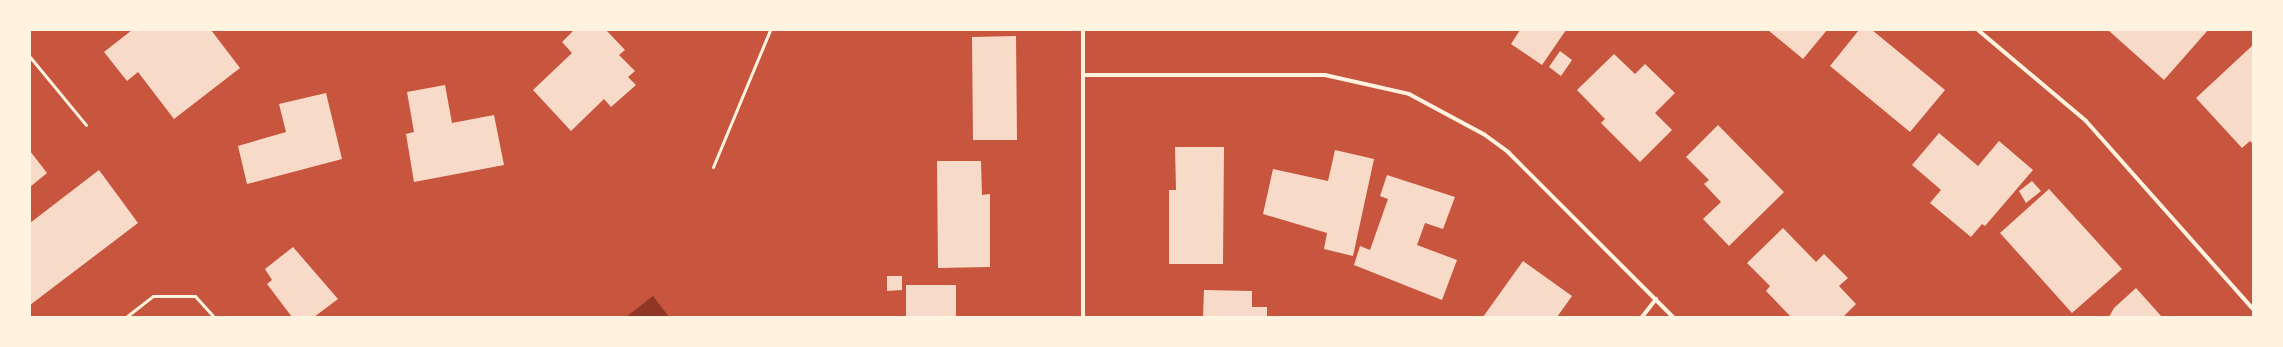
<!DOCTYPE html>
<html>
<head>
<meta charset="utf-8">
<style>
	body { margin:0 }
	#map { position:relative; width:2283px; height:347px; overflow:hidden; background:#c8553d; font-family:"Fira Sans Condensed",sans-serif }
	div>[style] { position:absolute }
	.water>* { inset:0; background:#8f3625 }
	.building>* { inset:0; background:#f7dbc8 }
	.service>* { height:3px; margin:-1.5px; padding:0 1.5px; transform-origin:1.5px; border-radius:1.5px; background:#fff3e0 }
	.minor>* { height:4px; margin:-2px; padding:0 2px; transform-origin:2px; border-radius:2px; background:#fff3e0 }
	span { translate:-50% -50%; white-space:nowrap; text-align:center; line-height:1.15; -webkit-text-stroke:4px #fff3e0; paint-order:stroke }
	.frame { position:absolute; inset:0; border:31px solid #fff3e0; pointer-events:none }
</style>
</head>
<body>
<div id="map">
	<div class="water">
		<i style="clip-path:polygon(653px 296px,669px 317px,626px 317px)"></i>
	</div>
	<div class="building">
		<i style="clip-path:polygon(132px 30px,211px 30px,240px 68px,174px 119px,138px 72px,127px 81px,104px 52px)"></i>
		<i style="clip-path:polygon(574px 30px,606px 30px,625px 50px,619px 55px,635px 71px,628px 77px,636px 85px,611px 107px,604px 99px,571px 131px,533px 90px,572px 53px,562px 42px)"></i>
		<i style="clip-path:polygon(1520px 30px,1566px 30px,1542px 65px,1511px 44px)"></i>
		<i style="clip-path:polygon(1768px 30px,1827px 30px,1803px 59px)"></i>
		<i style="clip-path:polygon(1859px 30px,1872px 30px,1945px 90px,1910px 132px,1830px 66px)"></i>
		<i style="clip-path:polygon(2108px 30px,2208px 30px,2164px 80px)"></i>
		<i style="clip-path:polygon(1016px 36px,1017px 140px,973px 140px,972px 37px)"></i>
		<i style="clip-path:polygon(2253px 45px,2253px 144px,2250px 141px,2242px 148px,2196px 98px)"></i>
		<i style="clip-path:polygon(1560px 51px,1572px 60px,1561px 76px,1549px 67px)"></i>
		<i style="clip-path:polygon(1614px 54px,1635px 74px,1645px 64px,1675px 93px,1655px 113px,1672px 130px,1640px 162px,1601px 123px,1605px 119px,1577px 90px)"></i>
		<i style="clip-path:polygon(445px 85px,452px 123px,494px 115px,504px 165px,414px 182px,406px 134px,414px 132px,407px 92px)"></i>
		<i style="clip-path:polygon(326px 93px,342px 159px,247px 184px,238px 146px,286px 132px,279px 104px)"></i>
		<i style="clip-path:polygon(1718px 125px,1784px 192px,1729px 246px,1703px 219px,1721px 202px,1704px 184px,1709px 180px,1686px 157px)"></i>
		<i style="clip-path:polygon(1939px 133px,1978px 166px,1999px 141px,2033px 170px,1985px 226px,1982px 224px,1971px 237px,1930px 203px,1941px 190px,1912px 165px)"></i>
		<i style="clip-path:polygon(1175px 147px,1224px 147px,1223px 264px,1169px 264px,1169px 190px,1176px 190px)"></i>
		<i style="clip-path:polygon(1335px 150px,1374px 159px,1353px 256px,1324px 249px,1327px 233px,1263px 214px,1273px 169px,1328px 181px)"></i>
		<i style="clip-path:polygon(30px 151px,47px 173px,30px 187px)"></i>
		<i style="clip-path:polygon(937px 161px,981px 161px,982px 195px,990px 194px,990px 267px,938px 268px)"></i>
		<i style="clip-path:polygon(99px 170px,138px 223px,30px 305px,30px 223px)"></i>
		<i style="clip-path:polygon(1387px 175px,1455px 197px,1443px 229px,1425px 223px,1417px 245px,1457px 260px,1442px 300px,1354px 265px,1360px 246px,1370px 250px,1388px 199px,1380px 196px)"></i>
		<i style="clip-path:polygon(2032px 181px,2041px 191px,2026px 203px,2019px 191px)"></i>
		<i style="clip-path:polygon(2049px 189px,2122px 269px,2072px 313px,2000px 233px)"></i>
		<i style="clip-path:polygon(1783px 228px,1816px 262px,1824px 254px,1848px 278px,1839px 286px,1856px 304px,1843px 317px,1791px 317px,1766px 291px,1770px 286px,1747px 263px)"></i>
		<i style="clip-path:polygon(293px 247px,338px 299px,314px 317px,292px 317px,267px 284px,272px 280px,265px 269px)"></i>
		<i style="clip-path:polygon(1523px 261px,1572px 296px,1557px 317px,1483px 317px)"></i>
		<i style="clip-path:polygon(887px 276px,902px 276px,902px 290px,887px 291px)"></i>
		<i style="clip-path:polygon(906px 285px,956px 285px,956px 317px,906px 317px)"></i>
		<i style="clip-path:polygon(2136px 288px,2162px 317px,2109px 317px,2114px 308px)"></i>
		<i style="clip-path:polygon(1204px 290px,1252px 291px,1252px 307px,1267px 307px,1267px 317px,1203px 317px)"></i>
	</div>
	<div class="service">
		<i style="left:30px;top:57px;width:88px;rotate:50.5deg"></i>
		<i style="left:713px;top:167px;width:148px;rotate:-67.4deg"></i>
		<i style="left:126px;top:317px;width:34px;rotate:-38deg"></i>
		<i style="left:153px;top:296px;width:42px"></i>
		<i style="left:195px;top:296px;width:28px;rotate:48deg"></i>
	</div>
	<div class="minor">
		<i style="left:1083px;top:30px;width:287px;rotate:90deg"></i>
		<i style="left:1978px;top:30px;width:141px;rotate:40.1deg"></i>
		<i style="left:2086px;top:121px;width:251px;rotate:48.4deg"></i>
		<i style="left:1083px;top:75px;width:242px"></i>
		<i style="left:1325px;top:75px;width:86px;rotate:12.7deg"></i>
		<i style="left:1409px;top:94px;width:86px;rotate:28.3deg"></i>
		<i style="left:1485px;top:135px;width:29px;rotate:36deg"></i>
		<i style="left:1508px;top:152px;width:233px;rotate:45deg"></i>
		<i style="left:1642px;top:317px;width:23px;rotate:-52deg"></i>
	</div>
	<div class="frame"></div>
</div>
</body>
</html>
